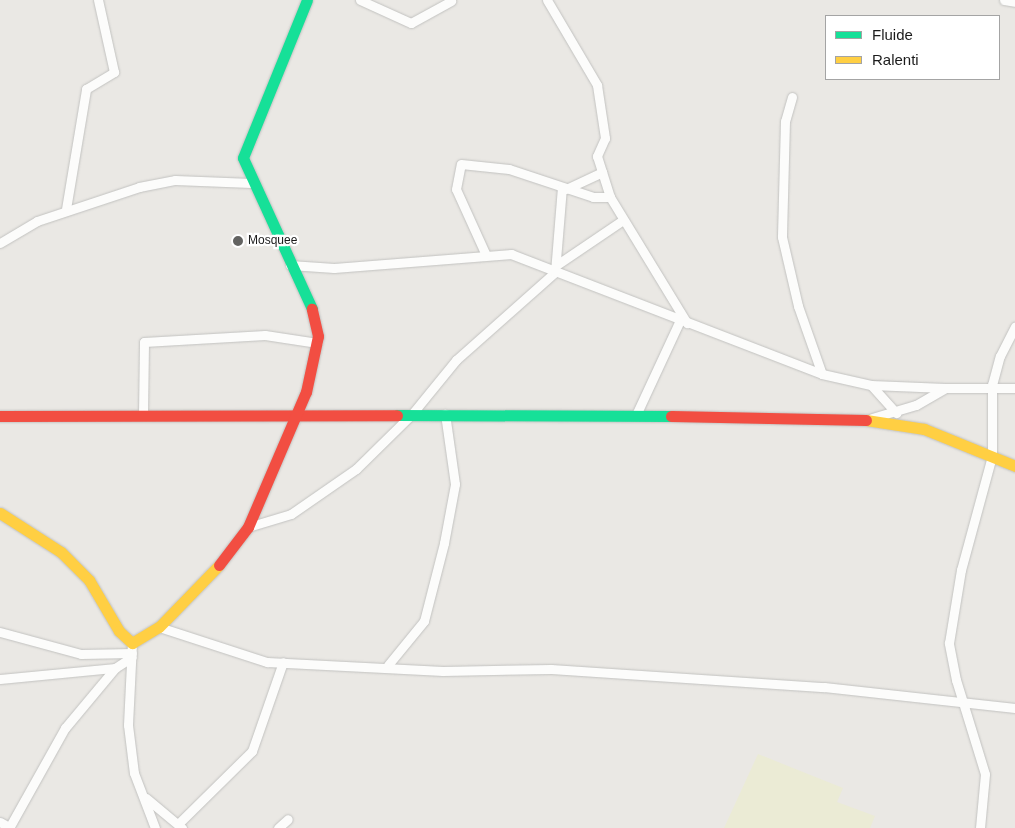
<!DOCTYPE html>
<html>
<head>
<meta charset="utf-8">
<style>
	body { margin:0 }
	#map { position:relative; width:1015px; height:828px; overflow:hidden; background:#eae8e4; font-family:Helvetica,sans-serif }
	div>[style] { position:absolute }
	.farmland>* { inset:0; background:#ebebd5 }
	.roads { filter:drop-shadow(0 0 1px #c2c2c0) drop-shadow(0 0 1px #c2c2c0) }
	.street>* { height:9px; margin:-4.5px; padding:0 4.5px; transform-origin:4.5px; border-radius:4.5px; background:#fcfcfb }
	.fast>* { height:11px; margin:-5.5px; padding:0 5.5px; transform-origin:5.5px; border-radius:5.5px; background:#16e098 }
	.slow>* { height:11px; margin:-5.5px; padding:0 5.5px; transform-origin:5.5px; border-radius:5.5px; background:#ffcf43 }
	.jam>* { height:11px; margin:-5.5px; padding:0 5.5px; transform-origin:5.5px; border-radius:5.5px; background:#f24e42 }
	.dots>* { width:14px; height:14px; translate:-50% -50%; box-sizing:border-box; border:2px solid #fff; border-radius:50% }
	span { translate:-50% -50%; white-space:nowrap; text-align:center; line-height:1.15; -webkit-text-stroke:4.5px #fff; paint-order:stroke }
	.poi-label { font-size:12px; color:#1b1b1b }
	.left { translate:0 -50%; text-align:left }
	.legend { position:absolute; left:825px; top:15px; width:175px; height:65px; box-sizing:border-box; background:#fff; border:1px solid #a4a4a4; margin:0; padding:6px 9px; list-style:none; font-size:15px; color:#1b1b1b }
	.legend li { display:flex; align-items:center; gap:10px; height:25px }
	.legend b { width:25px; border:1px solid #a4a4a4 }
</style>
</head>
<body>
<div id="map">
	<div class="farmland">
		<i style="clip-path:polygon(758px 754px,843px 788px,837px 802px,875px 816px,870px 828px,724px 828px)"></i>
	</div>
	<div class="roads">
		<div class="street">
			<i style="left:360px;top:0;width:56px;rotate:24.3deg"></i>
			<i style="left:411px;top:23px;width:46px;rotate:-28.8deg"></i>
			<i style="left:547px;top:0;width:99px;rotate:59.5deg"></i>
			<i style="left:597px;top:85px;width:54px;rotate:81.4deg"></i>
			<i style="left:605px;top:138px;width:20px;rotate:114deg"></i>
			<i style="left:597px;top:156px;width:43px;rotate:72.4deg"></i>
			<i style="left:610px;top:197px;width:148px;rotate:58.6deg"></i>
			<i style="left:1004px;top:0;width:11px;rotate:10deg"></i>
			<i style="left:792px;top:97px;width:25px;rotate:106deg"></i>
			<i style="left:785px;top:121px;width:116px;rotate:91.5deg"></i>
			<i style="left:782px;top:237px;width:71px;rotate:76.9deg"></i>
			<i style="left:798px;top:306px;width:72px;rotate:70.6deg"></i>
			<i style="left:566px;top:189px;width:40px;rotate:-25deg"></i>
			<i style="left:66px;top:209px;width:122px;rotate:-80.5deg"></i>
			<i style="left:86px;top:89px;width:33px;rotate:-31deg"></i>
			<i style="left:114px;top:72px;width:74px;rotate:-102.5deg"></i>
			<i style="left:0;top:243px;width:43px;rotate:-30.7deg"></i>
			<i style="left:37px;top:221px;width:108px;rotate:-18.4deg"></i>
			<i style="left:139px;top:187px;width:37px;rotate:-11deg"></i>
			<i style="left:175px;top:180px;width:76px;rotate:2.3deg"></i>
			<i style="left:485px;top:253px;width:70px;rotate:-114.4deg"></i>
			<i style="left:456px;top:189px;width:25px;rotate:-79deg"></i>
			<i style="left:461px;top:164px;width:48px;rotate:5.9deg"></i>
			<i style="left:509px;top:169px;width:89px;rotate:18.4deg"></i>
			<i style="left:593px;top:197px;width:17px"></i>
			<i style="left:558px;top:264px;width:78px;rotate:-34.1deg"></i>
			<i style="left:290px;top:265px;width:44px;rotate:3.9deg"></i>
			<i style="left:334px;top:268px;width:178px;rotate:-4.5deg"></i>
			<i style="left:511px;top:254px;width:333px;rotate:21.1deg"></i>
			<i style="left:822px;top:374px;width:50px;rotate:12.7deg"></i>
			<i style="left:871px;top:385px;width:74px;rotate:2.3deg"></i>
			<i style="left:871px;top:385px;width:38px;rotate:48deg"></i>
			<i style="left:143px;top:415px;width:73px;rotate:-89.2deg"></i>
			<i style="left:144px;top:342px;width:121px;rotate:-3.3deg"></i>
			<i style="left:265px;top:335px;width:53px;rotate:8.7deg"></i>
			<i style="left:636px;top:415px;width:105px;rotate:-65.1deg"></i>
			<i style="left:872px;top:418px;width:46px;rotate:-16.5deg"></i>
			<i style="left:916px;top:405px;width:34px;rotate:-30deg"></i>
			<i style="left:945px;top:388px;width:70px"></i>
			<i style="left:248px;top:527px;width:45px;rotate:-16.8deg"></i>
			<i style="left:291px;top:514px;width:79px;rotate:-34.7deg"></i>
			<i style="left:356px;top:469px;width:78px;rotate:-44.5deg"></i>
			<i style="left:412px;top:414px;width:70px;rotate:-50.8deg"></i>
			<i style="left:456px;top:360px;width:132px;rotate:-41.6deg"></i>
			<i style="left:555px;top:272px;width:85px;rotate:-85.3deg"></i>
			<i style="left:159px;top:627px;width:114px;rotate:18deg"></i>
			<i style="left:267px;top:662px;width:176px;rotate:2.9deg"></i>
			<i style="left:443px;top:671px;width:108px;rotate:-1.1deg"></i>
			<i style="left:551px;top:669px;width:274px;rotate:3.8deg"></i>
			<i style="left:824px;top:687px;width:192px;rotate:6.3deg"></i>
			<i style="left:0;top:632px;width:84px;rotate:15.2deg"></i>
			<i style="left:81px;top:654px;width:51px;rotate:-1.1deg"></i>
			<i style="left:132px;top:643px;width:82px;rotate:92.8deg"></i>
			<i style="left:128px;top:725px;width:48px;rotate:82.9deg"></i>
			<i style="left:134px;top:773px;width:59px;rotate:69.1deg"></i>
			<i style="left:388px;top:665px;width:57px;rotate:-50.7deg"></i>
			<i style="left:424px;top:621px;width:81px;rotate:-75.6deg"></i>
			<i style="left:444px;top:543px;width:60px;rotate:-79.4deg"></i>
			<i style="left:455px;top:484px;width:71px;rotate:-98.1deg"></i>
			<i style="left:0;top:679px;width:116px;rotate:-5.5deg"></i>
			<i style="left:146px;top:798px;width:47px;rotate:39.8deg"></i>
			<i style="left:0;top:822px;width:10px;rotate:29deg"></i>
			<i style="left:178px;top:824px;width:104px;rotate:-44.6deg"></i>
			<i style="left:252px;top:751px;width:94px;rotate:-70.8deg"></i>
			<i style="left:9px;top:828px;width:115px;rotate:-60.8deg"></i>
			<i style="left:65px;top:728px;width:78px;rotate:-50.2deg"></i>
			<i style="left:115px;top:668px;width:20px;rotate:-33deg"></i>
			<i style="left:278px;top:828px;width:13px;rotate:-42deg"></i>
			<i style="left:980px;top:828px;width:54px;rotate:-84.7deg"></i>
			<i style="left:985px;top:774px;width:98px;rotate:-107.1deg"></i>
			<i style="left:956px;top:680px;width:38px;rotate:-101deg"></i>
			<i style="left:949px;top:643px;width:74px;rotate:-80.7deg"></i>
			<i style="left:961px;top:570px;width:118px;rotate:-74.8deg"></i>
			<i style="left:992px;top:456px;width:71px;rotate:-90deg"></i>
			<i style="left:992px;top:385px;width:30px;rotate:-75deg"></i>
			<i style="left:1000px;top:356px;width:33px;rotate:-63deg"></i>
		</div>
		<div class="fast">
			<i style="left:307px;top:0;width:170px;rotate:112.1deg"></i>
			<i style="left:243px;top:158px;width:166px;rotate:65.4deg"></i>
			<i style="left:397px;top:415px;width:274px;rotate:0.2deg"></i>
		</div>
		<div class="slow">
			<i style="left:866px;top:420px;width:59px;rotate:8.8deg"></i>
			<i style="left:924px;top:429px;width:98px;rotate:22.1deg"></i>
			<i style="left:0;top:513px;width:72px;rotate:32.6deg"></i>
			<i style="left:61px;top:552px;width:40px;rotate:45deg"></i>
			<i style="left:89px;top:580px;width:59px;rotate:59.5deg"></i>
			<i style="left:119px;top:631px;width:18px;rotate:43deg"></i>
			<i style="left:132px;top:643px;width:31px;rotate:-31deg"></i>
			<i style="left:159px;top:627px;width:86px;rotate:-45.9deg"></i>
		</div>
		<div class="jam">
			<i style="left:0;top:416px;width:397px;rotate:-0.1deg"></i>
			<i style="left:671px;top:416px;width:195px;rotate:1.2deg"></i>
			<i style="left:219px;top:565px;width:48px;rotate:-52.7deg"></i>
			<i style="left:248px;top:527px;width:147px;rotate:-66.8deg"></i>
			<i style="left:306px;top:392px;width:57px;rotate:-77.9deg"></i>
			<i style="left:318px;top:336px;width:28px;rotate:-103deg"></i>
		</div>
	</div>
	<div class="dots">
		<i style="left:238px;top:241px;background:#636361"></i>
	</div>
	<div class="poi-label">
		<span class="left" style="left:248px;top:241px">Mosquee</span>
	</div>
	<ul class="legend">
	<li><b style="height:6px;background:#16e098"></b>Fluide</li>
	<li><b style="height:6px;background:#ffcf43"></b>Ralenti</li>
	</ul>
</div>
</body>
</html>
